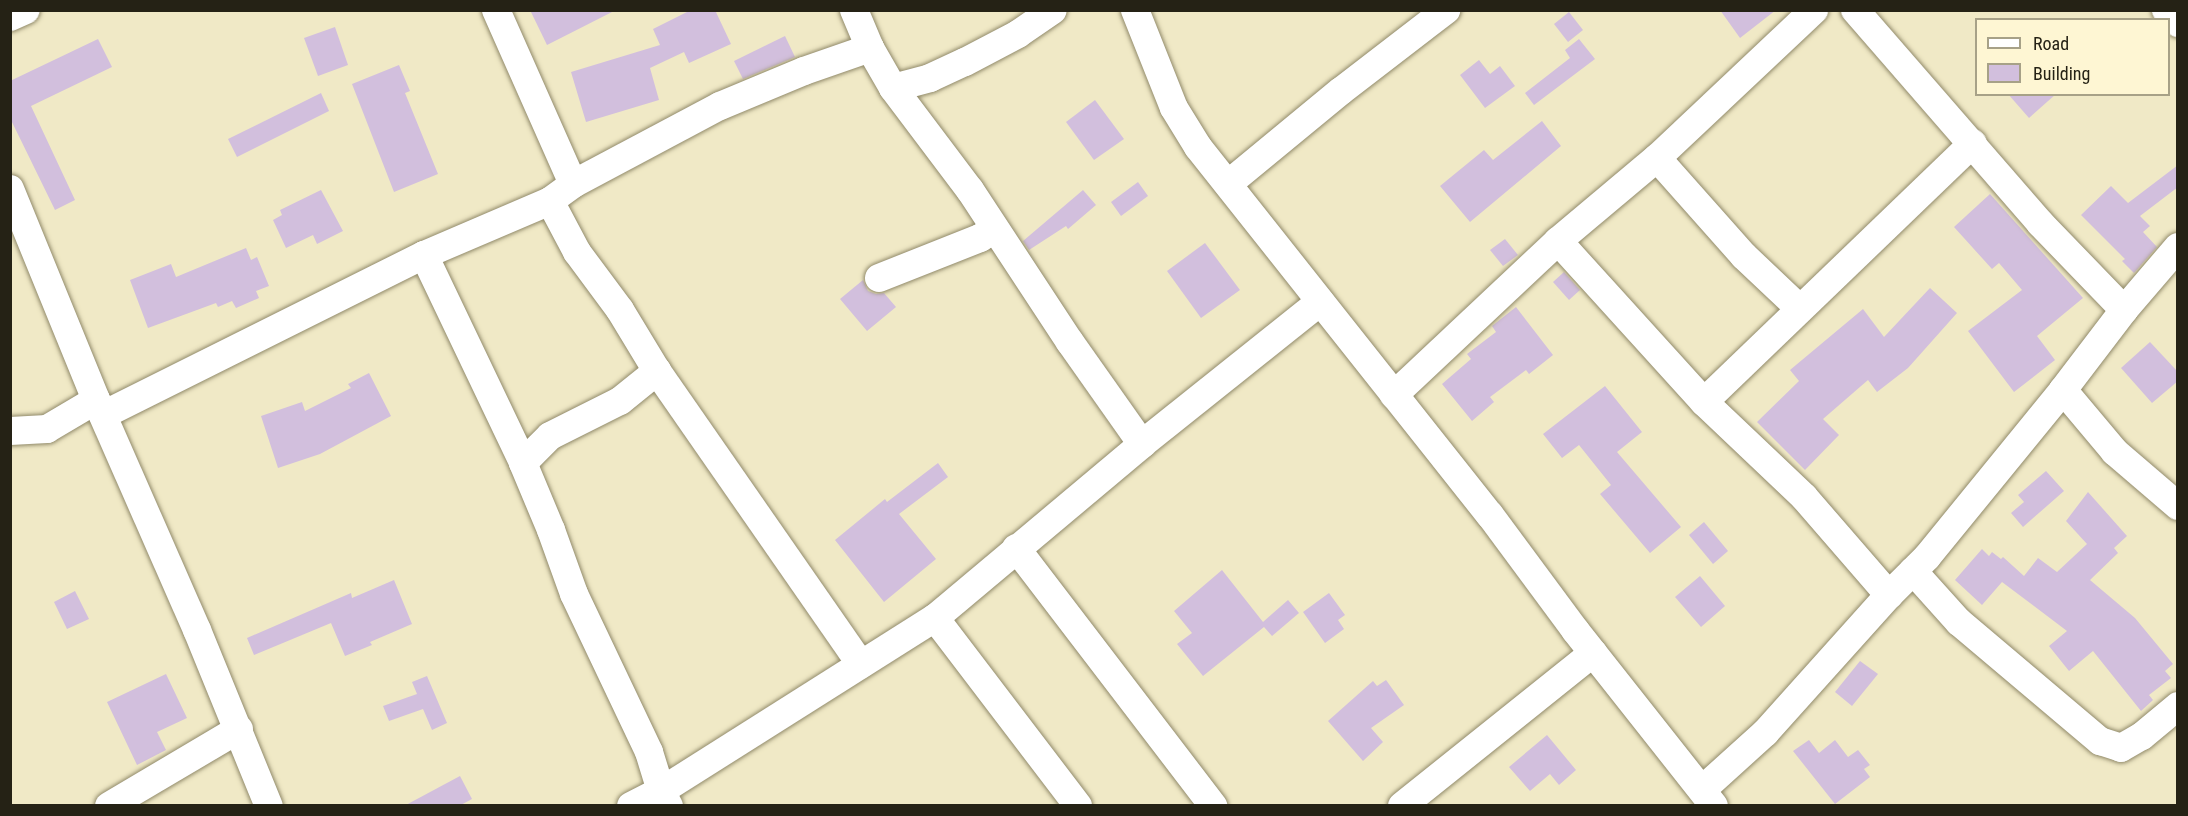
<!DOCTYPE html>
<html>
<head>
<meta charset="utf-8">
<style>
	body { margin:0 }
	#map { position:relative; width:2188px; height:816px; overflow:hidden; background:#f0e9c6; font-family:"Roboto Condensed",sans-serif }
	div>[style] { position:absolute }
	.building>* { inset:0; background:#d2bfdd }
	.roads { filter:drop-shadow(0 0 2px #918a6a) drop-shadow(0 0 2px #918a6a) }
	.minor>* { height:28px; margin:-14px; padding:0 14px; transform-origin:14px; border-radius:14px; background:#fff }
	span { translate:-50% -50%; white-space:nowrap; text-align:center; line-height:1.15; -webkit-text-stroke:5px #fef6d3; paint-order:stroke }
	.frame { position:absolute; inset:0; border:12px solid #252215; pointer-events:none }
	.legend { position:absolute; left:1975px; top:18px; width:195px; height:78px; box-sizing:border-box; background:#fef6d3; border:2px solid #a7a187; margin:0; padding:8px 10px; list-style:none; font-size:18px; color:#252215 }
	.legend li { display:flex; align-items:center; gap:12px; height:30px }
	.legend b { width:30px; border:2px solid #a7a187 }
</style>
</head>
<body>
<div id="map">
	<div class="building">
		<i style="clip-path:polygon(530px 10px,616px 10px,547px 45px)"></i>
		<i style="clip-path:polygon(691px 10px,715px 10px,731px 44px,689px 63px,684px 52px,650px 68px,659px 100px,586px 122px,571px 72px,660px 45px,653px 29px)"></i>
		<i style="clip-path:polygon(1720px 10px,1776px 10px,1740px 38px)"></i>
		<i style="clip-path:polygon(1569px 12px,1583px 30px,1568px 42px,1554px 24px)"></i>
		<i style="clip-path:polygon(335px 27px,348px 65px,318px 76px,304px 38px)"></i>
		<i style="clip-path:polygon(785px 36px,795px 57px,743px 79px,734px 61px)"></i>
		<i style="clip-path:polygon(98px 39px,112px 67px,31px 106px,75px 200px,55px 210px,10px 118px,10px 81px)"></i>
		<i style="clip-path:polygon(1579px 39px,1595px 59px,1534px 105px,1525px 93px,1570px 58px,1565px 50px)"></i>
		<i style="clip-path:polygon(1479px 60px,1490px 74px,1500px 66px,1515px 86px,1485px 108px,1460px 75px)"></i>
		<i style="clip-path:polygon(399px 65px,410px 91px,405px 93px,438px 174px,394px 192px,352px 84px)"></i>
		<i style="clip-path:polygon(321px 93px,329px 111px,237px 157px,228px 139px)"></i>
		<i style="clip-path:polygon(2008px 94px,2056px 94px,2029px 118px)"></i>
		<i style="clip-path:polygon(1095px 100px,1124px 139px,1094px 160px,1066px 122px)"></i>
		<i style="clip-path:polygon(1542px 121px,1561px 146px,1470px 222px,1440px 186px,1484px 150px,1493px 160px)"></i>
		<i style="clip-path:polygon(2178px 165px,2178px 187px,2140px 216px,2150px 226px,2143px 232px,2157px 247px,2134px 273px,2122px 261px,2125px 259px,2081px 215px,2111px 186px,2128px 203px)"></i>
		<i style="clip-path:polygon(1138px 182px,1148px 196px,1121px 216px,1111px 202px)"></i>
		<i style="clip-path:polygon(321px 190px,343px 231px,317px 244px,313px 235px,286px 248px,273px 220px,282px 215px,280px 210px)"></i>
		<i style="clip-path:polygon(1083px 190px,1096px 205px,1068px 229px,1066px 226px,1029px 250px,1023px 241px)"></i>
		<i style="clip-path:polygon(1990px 194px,2083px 298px,2037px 336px,2055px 360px,2014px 392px,1968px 331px,2022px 290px,1999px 263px,1992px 269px,1954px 227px)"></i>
		<i style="clip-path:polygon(1505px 239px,1518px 255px,1503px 266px,1490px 250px)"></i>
		<i style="clip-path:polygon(1205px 243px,1240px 290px,1201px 318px,1167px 271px)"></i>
		<i style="clip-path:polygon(246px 248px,251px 260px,257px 257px,269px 286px,256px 291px,259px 298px,236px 308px,232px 301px,218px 307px,216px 303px,148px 328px,130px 280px,171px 264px,176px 277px)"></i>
		<i style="clip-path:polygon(1564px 272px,1580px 290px,1569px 300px,1553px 282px)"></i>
		<i style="clip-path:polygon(863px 280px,868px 291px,876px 294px,884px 293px,896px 307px,867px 331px,840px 299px)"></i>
		<i style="clip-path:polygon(1930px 288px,1957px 313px,1908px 368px,1877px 392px,1868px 380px,1823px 419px,1839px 435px,1805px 470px,1757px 422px,1799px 381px,1790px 370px,1863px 309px,1884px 337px)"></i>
		<i style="clip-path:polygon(1516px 307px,1553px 355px,1529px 374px,1526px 370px,1490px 397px,1494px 402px,1472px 421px,1442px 384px,1471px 359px,1467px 354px,1496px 332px,1492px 326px)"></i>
		<i style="clip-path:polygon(2150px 342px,2178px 372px,2178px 381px,2152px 403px,2121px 368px)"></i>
		<i style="clip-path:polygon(369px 373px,391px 416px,320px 454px,278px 468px,261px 416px,302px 402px,305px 411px,351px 388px,348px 384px)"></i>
		<i style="clip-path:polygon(1605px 386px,1642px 432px,1617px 452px,1681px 527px,1650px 553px,1600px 494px,1611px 485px,1579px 445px,1562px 458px,1543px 434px)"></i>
		<i style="clip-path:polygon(938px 463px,948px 477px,899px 514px,936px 559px,884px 602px,835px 540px,885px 499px,887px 502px)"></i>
		<i style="clip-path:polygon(2046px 471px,2064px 491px,2023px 527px,2011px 513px,2024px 502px,2018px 495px)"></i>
		<i style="clip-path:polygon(2088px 492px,2127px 536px,2114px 548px,2118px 553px,2090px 580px,2135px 618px,2173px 664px,2165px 671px,2171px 678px,2149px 695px,2153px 700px,2141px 711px,2093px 651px,2069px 671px,2049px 646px,2067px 631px,2002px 582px,1982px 605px,1955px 580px,1982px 549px,1989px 556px,1992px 552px,2001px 559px,2003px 557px,2024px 576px,2038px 558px,2057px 572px,2087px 544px,2066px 521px)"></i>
		<i style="clip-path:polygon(1704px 522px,1728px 551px,1713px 564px,1689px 535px)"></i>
		<i style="clip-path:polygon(1222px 570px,1263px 622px,1288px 600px,1299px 613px,1272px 636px,1264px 627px,1203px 676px,1177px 644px,1192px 633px,1174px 611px)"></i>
		<i style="clip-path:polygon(1700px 576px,1725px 606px,1701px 627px,1675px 597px)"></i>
		<i style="clip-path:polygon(394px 580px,412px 624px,370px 642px,372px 645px,345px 656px,331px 623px,254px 655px,247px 638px,351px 593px,352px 598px)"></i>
		<i style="clip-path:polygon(75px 591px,89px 619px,67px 629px,54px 602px)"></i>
		<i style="clip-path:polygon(1329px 593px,1345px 615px,1338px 620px,1344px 629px,1325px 643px,1303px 612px)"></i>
		<i style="clip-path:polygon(1860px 661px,1878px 674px,1852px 706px,1835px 692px)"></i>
		<i style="clip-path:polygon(166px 674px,187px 718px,157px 732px,166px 750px,137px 765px,107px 702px)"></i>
		<i style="clip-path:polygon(427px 676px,447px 723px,432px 730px,423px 709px,389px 721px,383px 706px,417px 694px,412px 682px)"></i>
		<i style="clip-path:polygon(1386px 680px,1404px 705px,1371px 728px,1383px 742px,1363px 761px,1328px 721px,1373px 681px,1377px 686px)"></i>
		<i style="clip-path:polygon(1547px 735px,1576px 770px,1559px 785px,1550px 774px,1530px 791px,1509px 767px)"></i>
		<i style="clip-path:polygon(1809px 740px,1819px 753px,1835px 740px,1848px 757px,1858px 750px,1870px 765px,1864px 769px,1870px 777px,1835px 804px,1793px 751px)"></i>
		<i style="clip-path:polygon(460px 776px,472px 799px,459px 806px,404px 806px)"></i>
	</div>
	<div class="roads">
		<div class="minor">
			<i style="left:496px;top:10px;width:190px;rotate:66.1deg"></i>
			<i style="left:854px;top:10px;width:41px;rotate:67.2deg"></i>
			<i style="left:870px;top:48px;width:46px;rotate:60.1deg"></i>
			<i style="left:893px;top:88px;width:128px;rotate:53deg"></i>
			<i style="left:970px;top:190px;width:182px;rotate:56.7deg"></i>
			<i style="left:1070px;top:342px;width:125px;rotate:54.8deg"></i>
			<i style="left:1135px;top:10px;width:105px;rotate:68.3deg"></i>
			<i style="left:1174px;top:108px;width:46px;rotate:58.4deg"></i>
			<i style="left:1198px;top:147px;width:470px;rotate:51.6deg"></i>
			<i style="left:1490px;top:515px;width:143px;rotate:53.5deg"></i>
			<i style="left:1575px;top:630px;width:224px;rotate:51.7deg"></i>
			<i style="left:1855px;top:10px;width:282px;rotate:49deg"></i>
			<i style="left:2040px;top:223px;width:121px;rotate:46deg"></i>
			<i style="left:2166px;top:10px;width:18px;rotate:47deg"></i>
			<i style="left:10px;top:17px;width:17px;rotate:-24deg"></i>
			<i style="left:893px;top:88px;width:38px;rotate:-15deg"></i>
			<i style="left:930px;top:78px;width:38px;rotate:-25deg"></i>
			<i style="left:965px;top:62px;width:60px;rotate:-27.8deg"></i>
			<i style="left:1018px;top:34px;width:42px;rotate:-34.4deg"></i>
			<i style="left:1657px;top:158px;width:131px;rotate:48.4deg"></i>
			<i style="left:1744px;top:256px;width:77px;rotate:43.4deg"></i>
			<i style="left:1228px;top:184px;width:146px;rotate:-39.5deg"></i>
			<i style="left:1341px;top:91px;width:133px;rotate:-37.6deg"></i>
			<i style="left:10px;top:189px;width:228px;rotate:67.8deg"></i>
			<i style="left:96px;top:400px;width:251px;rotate:66.3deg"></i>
			<i style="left:197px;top:630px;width:190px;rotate:67.8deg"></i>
			<i style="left:550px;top:201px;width:58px;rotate:62.1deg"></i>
			<i style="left:577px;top:252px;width:72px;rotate:53.4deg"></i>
			<i style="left:620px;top:310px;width:71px;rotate:58.8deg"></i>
			<i style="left:657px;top:371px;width:357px;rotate:55.2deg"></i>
			<i style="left:1558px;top:241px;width:217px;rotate:47.8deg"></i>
			<i style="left:1704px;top:402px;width:138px;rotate:43.5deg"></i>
			<i style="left:1804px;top:497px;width:130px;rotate:49.1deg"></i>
			<i style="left:424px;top:255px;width:230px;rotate:64.5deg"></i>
			<i style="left:523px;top:463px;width:73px;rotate:67.3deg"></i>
			<i style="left:551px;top:530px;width:68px;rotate:70.2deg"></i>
			<i style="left:574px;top:594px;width:175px;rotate:64.6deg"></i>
			<i style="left:649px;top:752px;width:41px;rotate:72.9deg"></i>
			<i style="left:661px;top:791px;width:17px;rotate:62deg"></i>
			<i style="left:879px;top:278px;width:109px;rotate:-21.6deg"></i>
			<i style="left:980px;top:238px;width:17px;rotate:-31deg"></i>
			<i style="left:2063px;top:390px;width:81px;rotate:50deg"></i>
			<i style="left:2115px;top:452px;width:83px;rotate:40.6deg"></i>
			<i style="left:1394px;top:395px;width:225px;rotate:-43.2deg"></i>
			<i style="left:1558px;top:241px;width:129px;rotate:-40deg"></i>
			<i style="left:1657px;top:158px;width:216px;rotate:-43.3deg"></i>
			<i style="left:1704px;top:402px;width:373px;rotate:-43.9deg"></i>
			<i style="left:103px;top:415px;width:359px;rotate:-26.5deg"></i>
			<i style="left:424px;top:255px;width:137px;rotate:-23.2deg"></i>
			<i style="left:550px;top:201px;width:29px;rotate:-36deg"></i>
			<i style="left:573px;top:184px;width:166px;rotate:-28deg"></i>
			<i style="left:720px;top:106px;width:91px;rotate:-22.6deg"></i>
			<i style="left:804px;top:71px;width:70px;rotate:-19.2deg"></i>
			<i style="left:10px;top:431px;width:37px;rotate:-3deg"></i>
			<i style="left:47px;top:429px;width:57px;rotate:-30.6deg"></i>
			<i style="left:523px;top:463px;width:38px;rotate:-45deg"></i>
			<i style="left:550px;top:436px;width:78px;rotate:-26.6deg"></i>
			<i style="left:620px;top:401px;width:48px;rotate:-39deg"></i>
			<i style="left:1016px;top:548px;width:325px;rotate:52.6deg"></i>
			<i style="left:1913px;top:571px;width:69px;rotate:48deg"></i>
			<i style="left:1959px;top:622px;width:185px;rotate:40.2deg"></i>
			<i style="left:2100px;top:741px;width:22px;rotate:18deg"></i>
			<i style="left:2121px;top:748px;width:24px;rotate:-30deg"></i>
			<i style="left:2142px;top:736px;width:47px;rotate:-39.8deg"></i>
			<i style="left:935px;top:618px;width:236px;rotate:52.7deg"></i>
			<i style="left:1703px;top:789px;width:84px;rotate:-42.1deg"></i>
			<i style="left:1765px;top:733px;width:186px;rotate:-48.1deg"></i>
			<i style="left:1889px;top:595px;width:54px;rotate:-45deg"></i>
			<i style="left:1927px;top:557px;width:215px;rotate:-50.8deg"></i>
			<i style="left:2063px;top:390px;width:101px;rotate:-52.7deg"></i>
			<i style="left:2124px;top:310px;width:83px;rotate:-49.4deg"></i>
			<i style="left:109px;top:806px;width:151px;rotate:-30.6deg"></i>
			<i style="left:631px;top:806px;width:34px;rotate:-27deg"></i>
			<i style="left:661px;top:791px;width:324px;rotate:-32.3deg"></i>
			<i style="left:935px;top:618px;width:270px;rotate:-40deg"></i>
			<i style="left:1142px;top:444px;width:228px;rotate:-38.6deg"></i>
			<i style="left:1402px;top:806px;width:245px;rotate:-38.7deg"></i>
		</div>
	</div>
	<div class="frame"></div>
	<ul class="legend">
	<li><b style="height:8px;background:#fff"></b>Road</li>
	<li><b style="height:16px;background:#d2bfdd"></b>Building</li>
	</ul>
</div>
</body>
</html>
